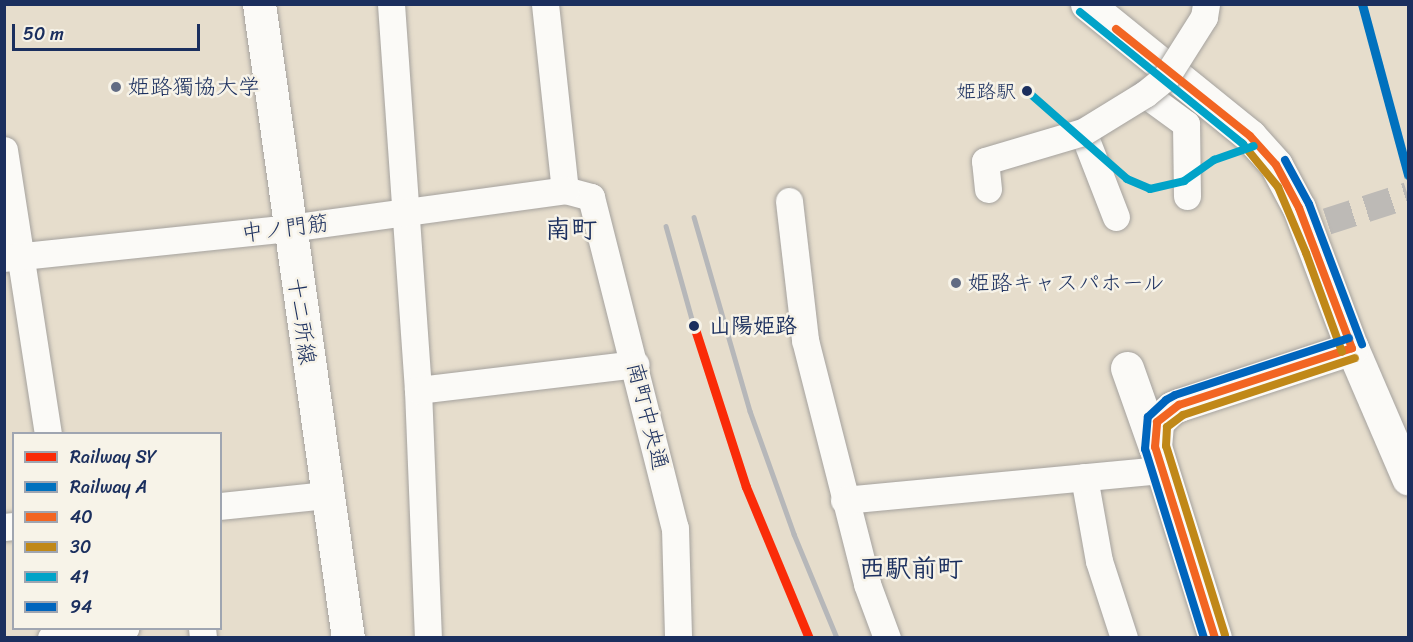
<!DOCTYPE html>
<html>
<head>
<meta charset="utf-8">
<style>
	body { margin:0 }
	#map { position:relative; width:1413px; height:642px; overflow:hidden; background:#e6ddcc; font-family:Sriracha,"Klee One",sans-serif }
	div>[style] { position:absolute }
	.street-tunnel>* { height:27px; margin-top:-13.5px; transform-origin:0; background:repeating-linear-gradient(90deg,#bdbab6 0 27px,transparent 0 41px) }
	.roads { filter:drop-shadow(0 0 2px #a5a29e) drop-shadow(0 0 2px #a5a29e) }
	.street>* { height:27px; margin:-13.5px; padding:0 13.5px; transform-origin:13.5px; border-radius:13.5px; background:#fbfaf7 }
	.secondary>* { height:33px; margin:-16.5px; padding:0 16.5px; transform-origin:16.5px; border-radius:16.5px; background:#fbfaf7 }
	.rail>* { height:4.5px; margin:-2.25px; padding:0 2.25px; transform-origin:2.25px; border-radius:2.25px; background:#b6b7b9 }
	.bridges { filter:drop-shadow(0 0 2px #a5a29e) drop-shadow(0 0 2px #a5a29e) }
	.street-bridge>* { height:27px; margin:-13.5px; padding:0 13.5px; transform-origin:13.5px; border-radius:13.5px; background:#fbfaf7 }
	.bus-1>* { height:8px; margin:-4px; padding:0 4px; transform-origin:4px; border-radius:4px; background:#f26522 }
	.bus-2>* { height:8px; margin:-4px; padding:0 4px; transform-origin:4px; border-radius:4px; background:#c08818 }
	.bus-3>* { height:8px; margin:-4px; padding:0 4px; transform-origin:4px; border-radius:4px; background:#01a3c8 }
	.bus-4>* { height:8px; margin:-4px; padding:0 4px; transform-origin:4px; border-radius:4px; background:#0065bd }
	.rail-1>* { height:9px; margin:-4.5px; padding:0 4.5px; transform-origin:4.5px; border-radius:4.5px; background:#fa2b08 }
	.rail-2>* { height:9px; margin:-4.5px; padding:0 4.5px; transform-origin:4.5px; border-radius:4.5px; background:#0071be }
	.dots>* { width:16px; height:16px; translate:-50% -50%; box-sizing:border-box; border:3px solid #f7f3e8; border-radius:50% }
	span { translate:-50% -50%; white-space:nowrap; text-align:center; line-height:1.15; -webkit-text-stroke:5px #f7f3e8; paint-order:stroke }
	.bus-label { font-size:20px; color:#1b2f5e }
	.right { translate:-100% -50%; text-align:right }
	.poi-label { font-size:22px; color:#1b2f5e }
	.left { translate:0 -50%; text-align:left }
	.street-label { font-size:22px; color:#1b2f5e }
	.stop-label { font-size:22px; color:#1b2f5e; font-weight:700 }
	.quarter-label { font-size:26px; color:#1b2f5e; font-weight:700 }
	.frame { position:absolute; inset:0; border:6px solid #1b2f5e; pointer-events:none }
	.legend { position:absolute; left:12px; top:432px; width:210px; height:198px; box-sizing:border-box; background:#f7f3e8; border:2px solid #9fa5b1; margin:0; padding:8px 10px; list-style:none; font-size:18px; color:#1b2f5e }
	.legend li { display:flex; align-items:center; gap:12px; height:30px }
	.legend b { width:30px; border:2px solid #9fa5b1 }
	.scale { position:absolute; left:12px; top:24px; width:188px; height:27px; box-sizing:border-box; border:3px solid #1b2f5e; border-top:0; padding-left:8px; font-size:18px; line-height:21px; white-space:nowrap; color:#1b2f5e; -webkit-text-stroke:4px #f7f3e8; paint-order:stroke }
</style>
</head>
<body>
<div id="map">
	<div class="street-tunnel">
		<i style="left:1327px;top:221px;width:85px;rotate:-17.8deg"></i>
	</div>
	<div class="roads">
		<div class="street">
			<i style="left:391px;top:4px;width:387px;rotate:86deg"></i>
			<i style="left:418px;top:390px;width:248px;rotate:87.7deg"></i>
			<i style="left:545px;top:4px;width:187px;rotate:83.9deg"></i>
			<i style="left:565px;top:190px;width:27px;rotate:15deg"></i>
			<i style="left:591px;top:197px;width:341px;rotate:75.8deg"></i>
			<i style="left:675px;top:528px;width:110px;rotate:88.4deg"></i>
			<i style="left:1145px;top:94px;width:51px;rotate:36.2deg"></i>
			<i style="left:1186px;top:124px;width:72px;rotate:89.2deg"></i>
			<i style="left:1083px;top:132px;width:91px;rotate:68.8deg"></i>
			<i style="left:4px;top:150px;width:287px;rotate:81.2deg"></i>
			<i style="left:789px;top:201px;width:140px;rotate:83.4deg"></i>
			<i style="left:805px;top:340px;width:252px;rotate:75.7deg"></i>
			<i style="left:867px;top:584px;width:58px;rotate:69.7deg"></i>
			<i style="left:4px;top:258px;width:287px;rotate:-6deg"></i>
			<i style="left:289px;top:228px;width:279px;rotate:-7.8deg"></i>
			<i style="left:418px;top:390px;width:219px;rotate:-6.8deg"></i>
			<i style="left:1084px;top:477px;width:85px;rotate:79.9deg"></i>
			<i style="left:1099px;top:561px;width:81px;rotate:72deg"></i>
			<i style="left:844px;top:500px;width:318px;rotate:-5.4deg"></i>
			<i style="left:220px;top:506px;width:108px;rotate:-5.9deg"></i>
			<i style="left:4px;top:527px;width:10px;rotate:-6deg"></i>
			<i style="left:202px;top:628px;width:10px;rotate:84deg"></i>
			<i style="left:51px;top:638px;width:75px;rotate:-7.7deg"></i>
		</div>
		<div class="secondary">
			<i style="left:259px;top:4px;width:640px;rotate:82.01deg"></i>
			<i style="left:1087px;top:4px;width:210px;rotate:39deg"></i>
			<i style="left:1250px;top:136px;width:39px;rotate:48deg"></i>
			<i style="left:1276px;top:165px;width:49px;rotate:61.9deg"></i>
			<i style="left:1299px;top:208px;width:150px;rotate:69.3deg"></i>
			<i style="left:1352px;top:348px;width:142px;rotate:66.7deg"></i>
			<i style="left:1127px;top:368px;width:84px;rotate:70.5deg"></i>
			<i style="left:1215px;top:638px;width:200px;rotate:-107.4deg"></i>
			<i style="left:1155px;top:447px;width:25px;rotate:-85deg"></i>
			<i style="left:1157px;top:422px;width:21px;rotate:-43deg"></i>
			<i style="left:1172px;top:408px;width:8px;rotate:-23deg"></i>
			<i style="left:1179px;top:405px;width:182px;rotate:-18.2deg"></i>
		</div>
	</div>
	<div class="rail">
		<i style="left:694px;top:217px;width:202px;rotate:73.9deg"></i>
		<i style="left:750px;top:411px;width:131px;rotate:70.3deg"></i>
		<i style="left:794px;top:534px;width:113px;rotate:67.5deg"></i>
		<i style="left:666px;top:226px;width:104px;rotate:74.4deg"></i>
	</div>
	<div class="bridges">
		<div class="street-bridge">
			<i style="left:988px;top:189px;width:28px;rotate:-96deg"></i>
			<i style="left:985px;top:161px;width:102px;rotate:-16.5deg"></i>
			<i style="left:1083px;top:132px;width:73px;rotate:-31.5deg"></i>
			<i style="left:1145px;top:94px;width:27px;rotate:-39deg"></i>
			<i style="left:1166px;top:77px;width:71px;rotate:-57.7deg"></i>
			<i style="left:1204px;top:17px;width:13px;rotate:-81deg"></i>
		</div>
	</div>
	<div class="bus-1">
		<i style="left:1116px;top:29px;width:171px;rotate:38.6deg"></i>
		<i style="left:1250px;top:136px;width:39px;rotate:48deg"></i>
		<i style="left:1276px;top:165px;width:49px;rotate:61.9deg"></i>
		<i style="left:1299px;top:208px;width:150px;rotate:69.3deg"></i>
		<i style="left:1215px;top:638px;width:200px;rotate:-107.4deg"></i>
		<i style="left:1155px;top:447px;width:25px;rotate:-85deg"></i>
		<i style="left:1157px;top:422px;width:28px;rotate:-38deg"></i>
		<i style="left:1179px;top:405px;width:182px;rotate:-18.2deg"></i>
	</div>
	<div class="bus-2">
		<i style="left:1242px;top:143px;width:57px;rotate:50.7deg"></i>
		<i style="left:1278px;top:187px;width:72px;rotate:67deg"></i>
		<i style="left:1306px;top:253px;width:105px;rotate:70deg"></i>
		<i style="left:1225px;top:635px;width:198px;rotate:-107.3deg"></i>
		<i style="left:1166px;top:446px;width:19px;rotate:-87deg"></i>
		<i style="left:1167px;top:427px;width:20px;rotate:-37deg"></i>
		<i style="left:1183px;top:415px;width:181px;rotate:-18.3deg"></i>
	</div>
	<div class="bus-3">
		<i style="left:1080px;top:12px;width:210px;rotate:39deg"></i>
		<i style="left:1027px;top:91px;width:133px;rotate:41.3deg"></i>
		<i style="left:1127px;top:179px;width:25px;rotate:23deg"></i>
		<i style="left:1150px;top:189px;width:35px;rotate:-13deg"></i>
		<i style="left:1184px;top:181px;width:37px;rotate:-35deg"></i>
		<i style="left:1214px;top:160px;width:42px;rotate:-19.3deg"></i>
	</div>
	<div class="bus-4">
		<i style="left:1285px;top:160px;width:50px;rotate:61.4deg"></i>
		<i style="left:1309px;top:204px;width:150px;rotate:69.3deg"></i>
		<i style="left:1204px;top:638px;width:198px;rotate:-107.3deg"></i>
		<i style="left:1145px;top:449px;width:32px;rotate:-85deg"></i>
		<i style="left:1148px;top:417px;width:25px;rotate:-43deg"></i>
		<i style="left:1166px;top:400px;width:10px;rotate:-29deg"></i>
		<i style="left:1175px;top:395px;width:183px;rotate:-18.1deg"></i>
	</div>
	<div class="rail-1">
		<i style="left:694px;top:326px;width:169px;rotate:72.1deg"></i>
		<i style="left:746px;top:487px;width:164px;rotate:67.4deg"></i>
	</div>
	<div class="rail-2">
		<i style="left:1362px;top:4px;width:177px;rotate:74.9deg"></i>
	</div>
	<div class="dots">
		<i style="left:116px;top:87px;background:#626c84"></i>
		<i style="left:1027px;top:91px;background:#1b2f5e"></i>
		<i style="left:956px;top:283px;background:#626c84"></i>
		<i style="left:694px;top:326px;background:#1b2f5e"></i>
	</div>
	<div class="bus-label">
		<span class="right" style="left:1016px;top:91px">姫路駅</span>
	</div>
	<div class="poi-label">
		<span class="left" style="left:128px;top:87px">姫路獨協大学</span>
		<span class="left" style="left:968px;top:283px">姫路キャスパホール</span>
	</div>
	<div class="street-label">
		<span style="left:285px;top:228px;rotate:-7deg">中ノ門筋</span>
		<span style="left:302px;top:321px;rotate:82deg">十二所線</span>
		<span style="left:648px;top:416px;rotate:76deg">南町中央通</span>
	</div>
	<div class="stop-label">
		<span class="left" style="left:709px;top:326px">山陽姫路</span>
	</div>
	<div class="quarter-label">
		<span style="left:571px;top:230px">南町</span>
		<span style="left:911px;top:569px">西駅前町</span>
	</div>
	<div class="frame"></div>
	<ul class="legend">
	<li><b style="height:8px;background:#fa2b08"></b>Railway SY</li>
	<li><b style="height:8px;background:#0071be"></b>Railway A</li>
	<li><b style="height:8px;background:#f26522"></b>40</li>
	<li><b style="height:8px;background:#c08818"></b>30</li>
	<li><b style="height:8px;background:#01a3c8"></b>41</li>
	<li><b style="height:8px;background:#0065bd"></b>94</li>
	</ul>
	<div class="scale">50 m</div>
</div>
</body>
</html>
